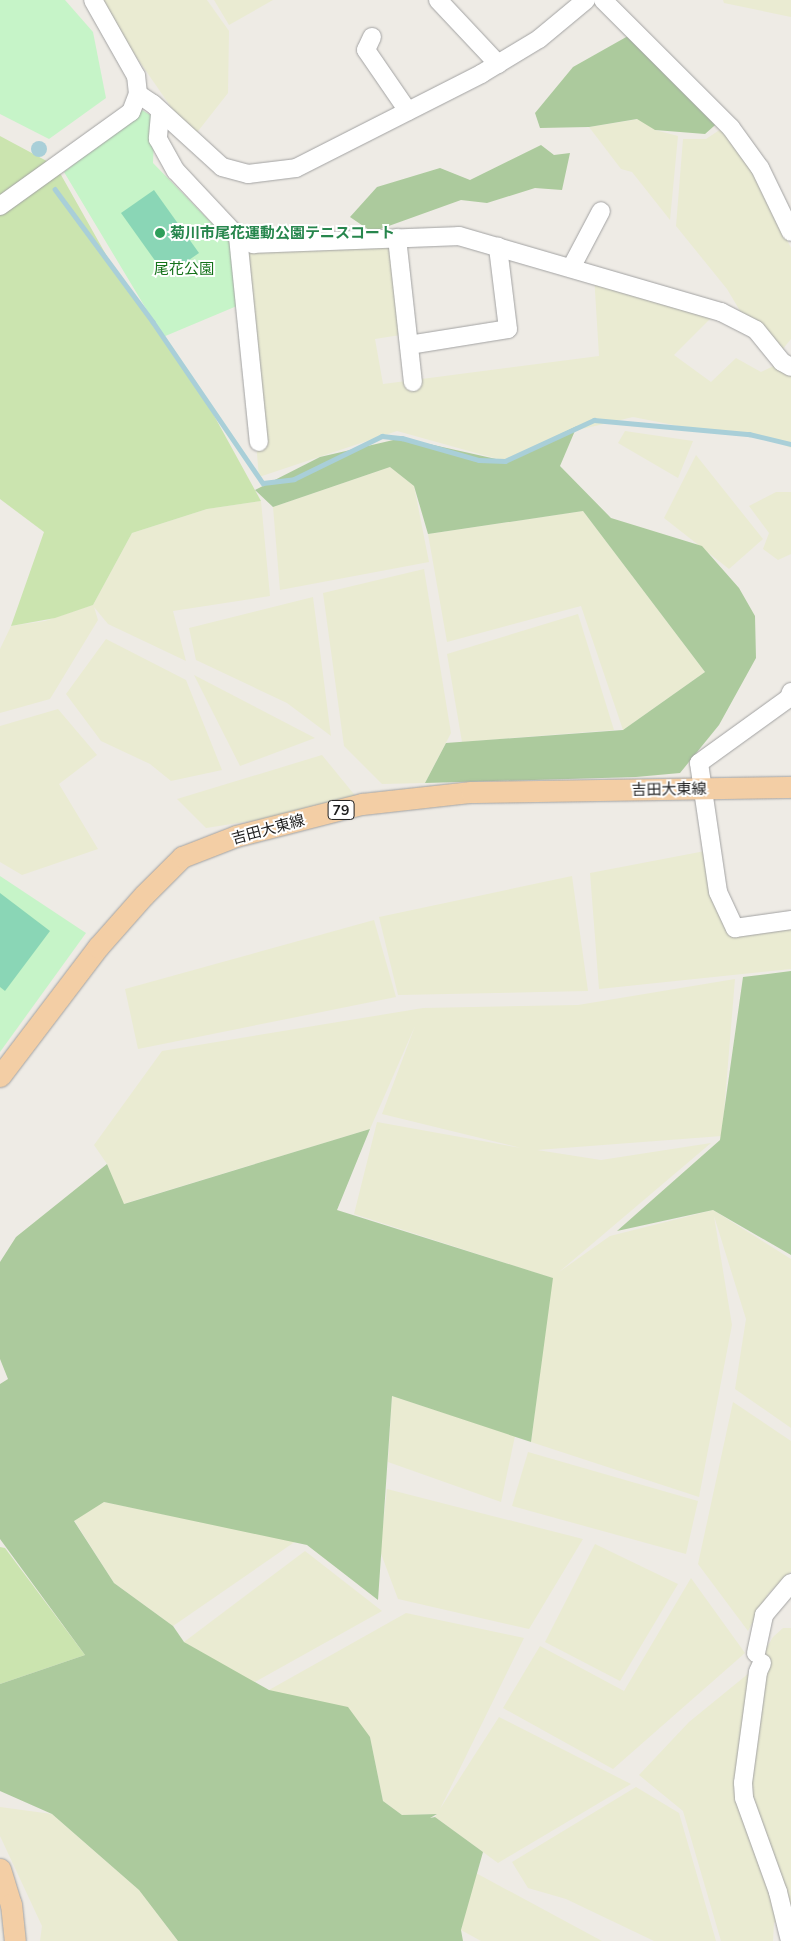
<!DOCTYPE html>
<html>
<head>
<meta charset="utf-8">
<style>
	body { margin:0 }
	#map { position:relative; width:791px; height:1941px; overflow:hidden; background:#eeebe5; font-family:Mulish,"Noto Sans JP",sans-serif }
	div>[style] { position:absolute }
	.farmland>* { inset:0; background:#eaebd2 }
	.grass>* { inset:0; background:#cbe4af }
	.forest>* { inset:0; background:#acca9d }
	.park>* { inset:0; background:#c6f4c8 }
	.pitch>* { inset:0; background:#8ad6b6 }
	.water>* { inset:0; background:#a9cfd8 }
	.round { border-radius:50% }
	.stream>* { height:4.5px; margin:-2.25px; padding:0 2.25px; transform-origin:2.25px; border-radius:2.25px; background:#a9cfd8 }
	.roads { filter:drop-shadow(0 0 1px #a2a2a2) drop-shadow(0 0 1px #a2a2a2) }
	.minor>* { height:18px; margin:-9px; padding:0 9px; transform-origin:9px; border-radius:9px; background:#fff }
	.major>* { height:21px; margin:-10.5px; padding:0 10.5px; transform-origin:10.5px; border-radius:10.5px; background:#f3cea5 }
	.dots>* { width:14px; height:14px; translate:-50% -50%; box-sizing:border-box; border:2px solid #fff; border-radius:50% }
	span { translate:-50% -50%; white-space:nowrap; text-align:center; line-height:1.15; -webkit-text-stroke:4px #fff; paint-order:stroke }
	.shield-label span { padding:1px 4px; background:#fff; border:1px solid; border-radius:4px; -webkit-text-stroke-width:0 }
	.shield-label { font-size:14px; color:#1e1e1e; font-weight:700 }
	.leisure-label { font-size:15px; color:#27864d; font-weight:700 }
	.left { translate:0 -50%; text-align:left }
	.park-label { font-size:15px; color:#15721a }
	.street-label { font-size:15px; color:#1e1e1e }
</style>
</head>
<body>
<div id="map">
	<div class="farmland">
		<i style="clip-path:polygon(97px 0,207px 0,229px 31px,228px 93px,195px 135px,173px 110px)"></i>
		<i style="clip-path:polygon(214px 0,273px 0,229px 25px)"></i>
		<i style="clip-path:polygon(723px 0,791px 0,791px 17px,724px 3px)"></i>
		<i style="clip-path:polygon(639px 119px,655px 130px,678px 136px,670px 220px,632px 172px,621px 169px,589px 127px)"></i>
		<i style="clip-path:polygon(724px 127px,748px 160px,791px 248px,791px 339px,777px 356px,749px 326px,727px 289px,676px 226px,683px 139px,706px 139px)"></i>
		<i style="clip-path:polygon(392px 239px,400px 335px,375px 339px,383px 384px,599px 356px,594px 275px,713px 316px,674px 355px,711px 382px,736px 358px,761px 372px,782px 362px,791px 367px,791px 448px,764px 436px,699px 430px,633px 417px,561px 434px,505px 461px,397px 431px,259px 477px,239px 248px)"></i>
		<i style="clip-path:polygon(625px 431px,693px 441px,678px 478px,618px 443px)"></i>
		<i style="clip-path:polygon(696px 455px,763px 539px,729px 569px,664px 518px)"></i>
		<i style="clip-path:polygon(390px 467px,414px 486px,429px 562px,280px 590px,273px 507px)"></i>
		<i style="clip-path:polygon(776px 492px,791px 492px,791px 554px,778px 560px,763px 549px,769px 533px,749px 506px)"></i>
		<i style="clip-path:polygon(261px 501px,270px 596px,173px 611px,186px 661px,108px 624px,94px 607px,98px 620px,50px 699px,0 713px,0 649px,11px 626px,45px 621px,93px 605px,132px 533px,207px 509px)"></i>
		<i style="clip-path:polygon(583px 511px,705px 672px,623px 730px,581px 606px,447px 642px,428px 534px)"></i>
		<i style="clip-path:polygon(424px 569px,451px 733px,425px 783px,382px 784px,344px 746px,323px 593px)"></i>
		<i style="clip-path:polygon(313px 597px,331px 736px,287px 703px,196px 660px,189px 628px)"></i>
		<i style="clip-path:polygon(578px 614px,614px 730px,462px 742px,447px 654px)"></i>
		<i style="clip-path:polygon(106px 639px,186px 680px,222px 770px,171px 781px,150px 764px,101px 741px,66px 694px)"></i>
		<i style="clip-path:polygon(194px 675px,315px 738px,240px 766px)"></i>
		<i style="clip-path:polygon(58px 709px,97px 755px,59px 784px,98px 849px,22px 875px,0 862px,0 726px)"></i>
		<i style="clip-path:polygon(322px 755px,362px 804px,206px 828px,177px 799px)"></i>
		<i style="clip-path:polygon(705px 851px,735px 928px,791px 922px,791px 969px,599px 989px,590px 873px)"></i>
		<i style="clip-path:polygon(572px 876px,588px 991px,398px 995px,379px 917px)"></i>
		<i style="clip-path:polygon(374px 920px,396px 997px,138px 1049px,125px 989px)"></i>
		<i style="clip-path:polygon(735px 979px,722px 1136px,537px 1150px,601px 1160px,711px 1143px,559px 1272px,610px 1236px,713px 1210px,791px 1259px,791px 1428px,735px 1389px,746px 1319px,714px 1216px,732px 1325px,699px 1497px,531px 1442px,552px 1278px,354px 1214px,377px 1122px,521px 1148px,382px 1114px,415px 1026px,370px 1129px,123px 1204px,107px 1164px,94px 1145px,162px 1051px,423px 1008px,578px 1005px)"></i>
		<i style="clip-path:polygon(392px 1396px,515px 1436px,501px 1502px,388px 1462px)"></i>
		<i style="clip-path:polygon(733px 1402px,791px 1441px,791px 1572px,768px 1594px,748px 1631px,698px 1564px)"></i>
		<i style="clip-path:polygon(528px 1452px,698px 1501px,686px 1554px,512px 1506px)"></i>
		<i style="clip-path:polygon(387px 1489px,583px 1539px,529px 1629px,398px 1599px,380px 1551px)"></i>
		<i style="clip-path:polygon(104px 1502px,296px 1541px,173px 1626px,114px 1583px,74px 1520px)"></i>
		<i style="clip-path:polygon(595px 1544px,678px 1584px,620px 1681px,545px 1642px)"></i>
		<i style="clip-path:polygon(305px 1551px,382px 1611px,253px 1683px,184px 1642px)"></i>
		<i style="clip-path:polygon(691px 1578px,745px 1653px,613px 1769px,503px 1708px,540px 1646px,624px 1691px)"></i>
		<i style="clip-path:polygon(406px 1613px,524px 1638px,440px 1809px,499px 1717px,631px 1784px,498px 1863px,435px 1817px,437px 1814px,402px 1815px,383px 1801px,370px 1737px,269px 1690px)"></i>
		<i style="clip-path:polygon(783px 1628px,791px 1628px,791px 1909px,774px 1923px,773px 1941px,721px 1941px,683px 1811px,639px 1775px,689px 1722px,754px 1669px,773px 1637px)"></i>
		<i style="clip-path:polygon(636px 1787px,679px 1813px,716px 1941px,654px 1941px,566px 1899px,528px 1888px,512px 1862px)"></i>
		<i style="clip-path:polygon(0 1807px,52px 1814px,139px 1890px,178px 1941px,40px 1941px,42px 1926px,0 1836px)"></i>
		<i style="clip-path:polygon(474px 1872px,602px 1941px,481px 1941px,461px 1930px)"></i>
	</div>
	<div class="grass">
		<i style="clip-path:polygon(0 136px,56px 166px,113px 267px,200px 390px,261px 501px,207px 509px,132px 533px,93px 605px,55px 618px,11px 626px,44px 532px,0 499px)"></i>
		<i style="clip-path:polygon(0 1547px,5px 1548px,85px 1655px,0 1684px)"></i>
	</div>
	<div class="forest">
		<i style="clip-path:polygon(628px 36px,722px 119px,705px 134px,655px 130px,637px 119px,589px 127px,540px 128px,535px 113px,573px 67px)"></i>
		<i style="clip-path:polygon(541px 145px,554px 155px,570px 153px,562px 190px,535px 188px,487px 203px,461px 200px,372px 232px,350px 217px,377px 187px,440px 168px,470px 180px)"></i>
		<i style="clip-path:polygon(577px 426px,560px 466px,611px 518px,702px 546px,739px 588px,755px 616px,756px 658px,719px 725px,680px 773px,636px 777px,425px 783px,446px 743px,623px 730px,705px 672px,583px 511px,428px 534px,414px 486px,390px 467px,273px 507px,255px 490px,320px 457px,402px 438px,505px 461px)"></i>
		<i style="clip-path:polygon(791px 971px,791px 1255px,713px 1210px,617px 1231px,720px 1140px,743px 977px)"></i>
		<i style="clip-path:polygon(370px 1129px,337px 1210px,553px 1278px,531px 1442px,392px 1396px,378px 1600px,307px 1545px,104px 1502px,74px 1521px,114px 1583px,173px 1626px,184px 1642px,269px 1690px,348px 1707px,370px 1737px,383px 1801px,402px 1815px,437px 1814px,430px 1818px,435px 1817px,483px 1852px,461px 1930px,463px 1941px,178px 1941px,139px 1890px,52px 1814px,0 1791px,0 1684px,85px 1655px,0 1539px,0 1384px,8px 1379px,0 1359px,0 1262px,16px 1237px,107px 1164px,124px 1204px)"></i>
	</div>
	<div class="park">
		<i style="clip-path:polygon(0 0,65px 0,93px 32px,106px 98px,49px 139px,0 114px)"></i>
		<i style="clip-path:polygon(142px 110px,155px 118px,153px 163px,232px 244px,244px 303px,163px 337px,64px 172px)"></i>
		<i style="clip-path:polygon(0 876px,86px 933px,0 1052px)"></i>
	</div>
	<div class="pitch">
		<i style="clip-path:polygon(154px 190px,199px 253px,166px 276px,121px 213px)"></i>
		<i style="clip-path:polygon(0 893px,50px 931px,5px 991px,0 987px)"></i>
	</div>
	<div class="water">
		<i class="round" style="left:31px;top:141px;width:16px;height:16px"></i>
	</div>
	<div class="stream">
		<i style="left:55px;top:189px;width:165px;rotate:53.6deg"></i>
		<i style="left:153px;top:322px;width:195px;rotate:55.7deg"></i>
		<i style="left:263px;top:483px;width:31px;rotate:-7deg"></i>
		<i style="left:294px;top:479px;width:98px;rotate:-26deg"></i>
		<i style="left:382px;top:436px;width:20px;rotate:6deg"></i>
		<i style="left:402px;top:438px;width:80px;rotate:15.9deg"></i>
		<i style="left:479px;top:460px;width:26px;rotate:2deg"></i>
		<i style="left:505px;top:461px;width:98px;rotate:-24.7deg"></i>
		<i style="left:594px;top:420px;width:156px;rotate:5.2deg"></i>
		<i style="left:749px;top:434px;width:43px;rotate:13.4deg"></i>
	</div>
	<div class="roads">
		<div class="minor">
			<i style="left:438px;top:0;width:88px;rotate:46.8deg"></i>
			<i style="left:603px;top:0;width:181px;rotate:45deg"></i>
			<i style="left:731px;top:128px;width:49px;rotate:54.1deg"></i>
			<i style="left:760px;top:168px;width:71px;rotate:64.2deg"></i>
			<i style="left:372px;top:37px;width:14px;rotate:115deg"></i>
			<i style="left:366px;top:50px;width:74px;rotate:55.5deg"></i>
			<i style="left:138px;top:94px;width:18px;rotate:34deg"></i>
			<i style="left:153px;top:104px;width:93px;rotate:42.4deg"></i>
			<i style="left:222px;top:167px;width:27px;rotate:15deg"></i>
			<i style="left:248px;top:174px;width:48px;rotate:-7.1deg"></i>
			<i style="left:296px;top:168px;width:208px;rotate:-26.9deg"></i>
			<i style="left:481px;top:74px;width:68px;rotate:-31.1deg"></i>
			<i style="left:539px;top:39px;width:61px;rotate:-39.7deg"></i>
			<i style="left:160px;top:114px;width:25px;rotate:95deg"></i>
			<i style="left:158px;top:139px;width:37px;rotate:61deg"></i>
			<i style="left:176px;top:171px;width:91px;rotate:46.8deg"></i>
			<i style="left:238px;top:237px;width:17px;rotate:25deg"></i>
			<i style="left:253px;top:244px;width:206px;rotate:-2.2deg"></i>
			<i style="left:459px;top:236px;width:273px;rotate:16.2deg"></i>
			<i style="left:721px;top:312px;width:39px;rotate:27deg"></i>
			<i style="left:756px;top:330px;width:41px;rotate:50.9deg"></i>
			<i style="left:782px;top:362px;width:10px;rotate:29deg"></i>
			<i style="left:0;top:206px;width:161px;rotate:-35.7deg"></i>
			<i style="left:131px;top:112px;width:19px;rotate:-69deg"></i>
			<i style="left:138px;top:94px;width:18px;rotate:-96deg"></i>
			<i style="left:136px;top:76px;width:87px;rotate:-119.5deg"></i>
			<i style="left:238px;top:237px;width:206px;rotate:84.2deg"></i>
			<i style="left:397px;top:238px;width:145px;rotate:83.7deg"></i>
			<i style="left:571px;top:268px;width:64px;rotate:-62.2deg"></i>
			<i style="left:409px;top:345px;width:100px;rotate:-9.2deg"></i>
			<i style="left:508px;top:329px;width:83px;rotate:-97deg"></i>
			<i style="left:791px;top:692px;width:6px;rotate:108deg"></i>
			<i style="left:789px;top:698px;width:111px;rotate:144.2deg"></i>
			<i style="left:699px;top:763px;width:130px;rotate:81.6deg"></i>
			<i style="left:718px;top:892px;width:40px;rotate:65deg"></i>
			<i style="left:735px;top:928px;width:57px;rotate:-8.1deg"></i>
			<i style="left:756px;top:1653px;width:39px;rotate:-78deg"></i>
			<i style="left:764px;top:1615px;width:42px;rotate:-49.8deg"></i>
			<i style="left:762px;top:1663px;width:10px;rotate:114deg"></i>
			<i style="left:758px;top:1672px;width:112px;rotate:97.7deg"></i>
			<i style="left:743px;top:1783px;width:15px;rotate:86deg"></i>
			<i style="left:744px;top:1798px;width:100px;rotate:70.1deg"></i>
			<i style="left:778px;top:1892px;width:50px;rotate:76.2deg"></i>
		</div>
		<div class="major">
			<i style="left:0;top:1076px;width:162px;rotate:-52.8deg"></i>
			<i style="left:98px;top:947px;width:69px;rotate:-48.5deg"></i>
			<i style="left:144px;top:895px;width:54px;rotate:-45deg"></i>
			<i style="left:182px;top:857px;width:58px;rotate:-21.3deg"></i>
			<i style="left:236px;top:836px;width:130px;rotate:-14.3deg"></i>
			<i style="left:362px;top:804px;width:110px;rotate:-6.3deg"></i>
			<i style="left:471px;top:792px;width:320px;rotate:-0.9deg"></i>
			<i style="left:0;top:1869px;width:37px;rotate:73deg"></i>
			<i style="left:11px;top:1904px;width:37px;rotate:84deg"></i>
		</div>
	</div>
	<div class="dots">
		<i style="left:160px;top:233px;background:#2e9e5b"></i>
	</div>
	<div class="shield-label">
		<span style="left:341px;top:810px">79</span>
	</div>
	<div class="leisure-label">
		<span class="left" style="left:170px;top:233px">菊川市尾花運動公園テニスコート</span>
	</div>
	<div class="park-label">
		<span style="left:184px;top:269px">尾花公園</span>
	</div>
	<div class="street-label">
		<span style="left:669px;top:789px;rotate:-1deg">吉田大東線</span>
		<span style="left:268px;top:829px;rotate:-15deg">吉田大東線</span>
	</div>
</div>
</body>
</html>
